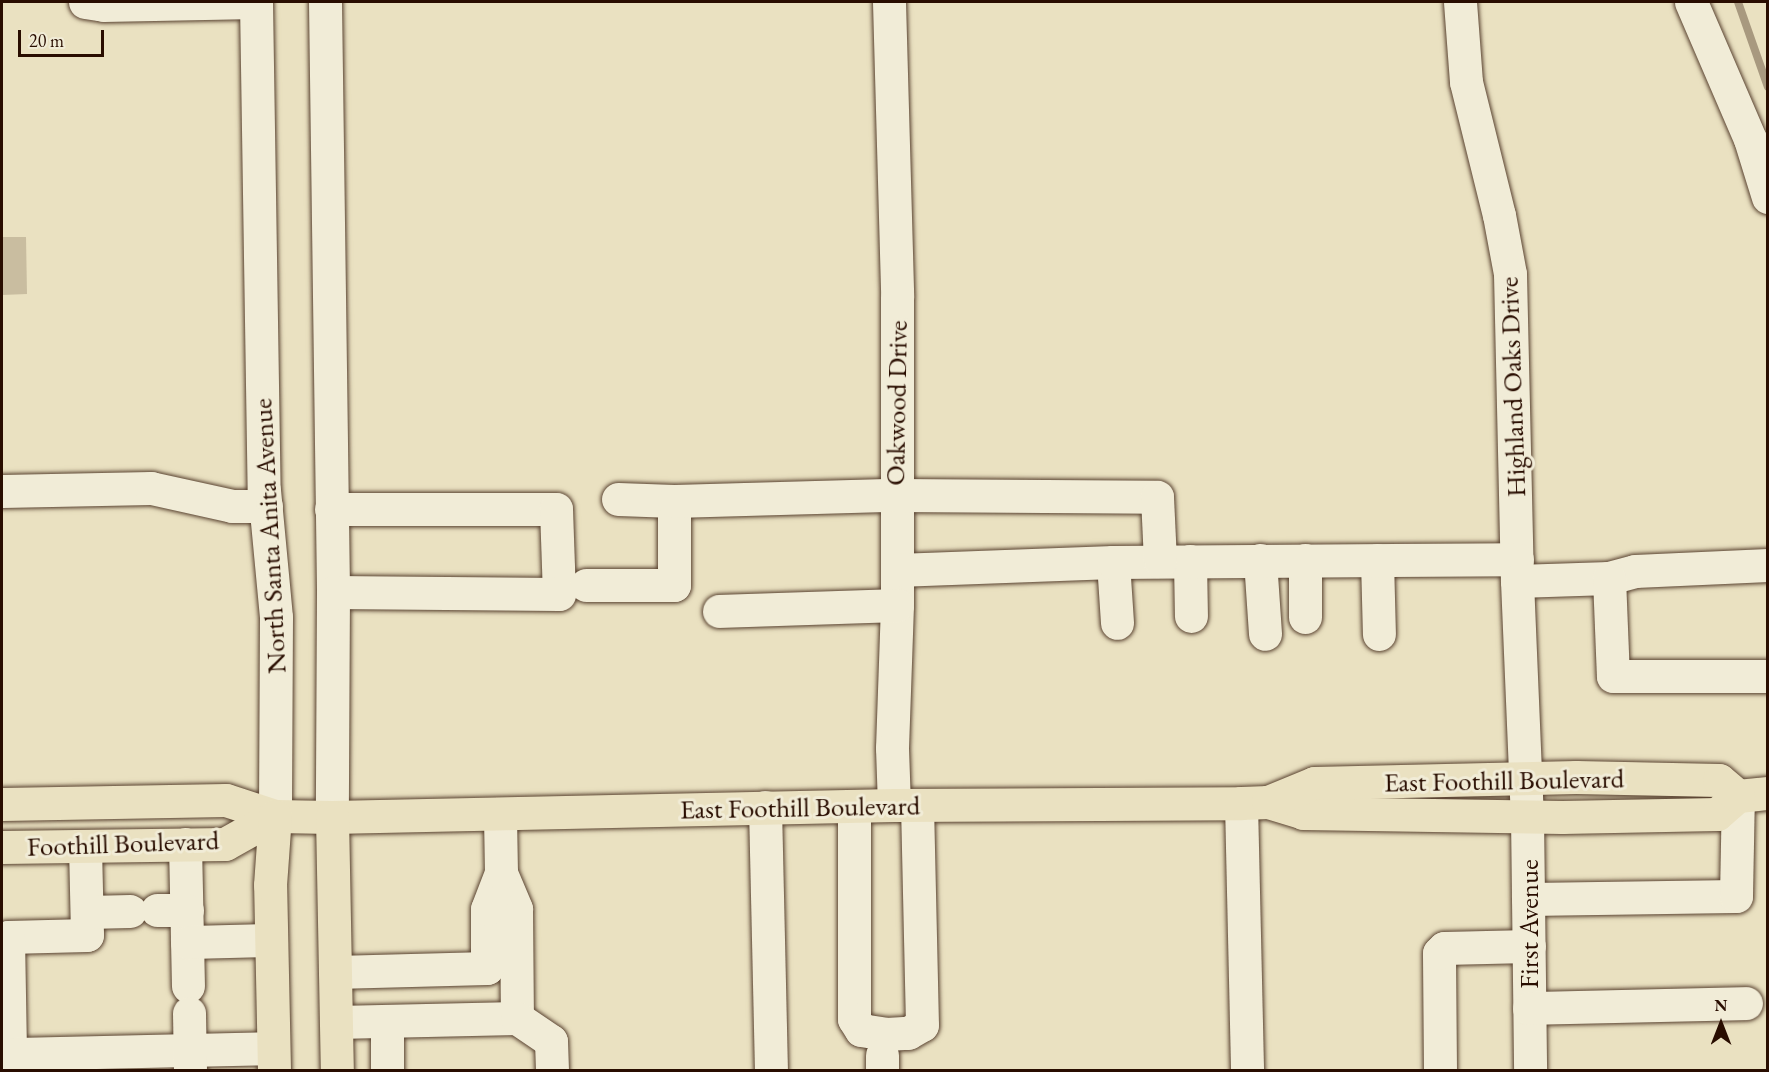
<!DOCTYPE html>
<html>
<head>
<meta charset="utf-8">
<style>
	body { margin:0 }
	#map { position:relative; width:1769px; height:1072px; overflow:hidden; background:#eae1c1; font-family:"EB Garamond",serif }
	div>[style] { position:absolute }
	.green>* { inset:0; background:#c9bda0 }
	.stream>* { height:8px; margin:-4px; padding:0 4px; transform-origin:4px; border-radius:4px; background:#a8997f }
	.roads { filter:drop-shadow(0 0 2px #594230) drop-shadow(0 0 2px #594230) }
	.minor>* { height:33px; margin:-16.5px; padding:0 16.5px; transform-origin:16.5px; border-radius:16.5px; background:#f1ecd7 }
	.major>* { height:33px; margin:-16.5px; padding:0 16.5px; transform-origin:16.5px; border-radius:16.5px; background:#eae1c1 }
	span { translate:-50% -50%; white-space:nowrap; text-align:center; line-height:1.15; -webkit-text-stroke:6px #f1ecd7; paint-order:stroke }
	.street-label { font-size:27px; color:#290d00 }
	.frame { position:absolute; inset:0; border:3px solid #290d00; pointer-events:none }
	.north { position:absolute; left:1691px; top:994px; width:60px; height:60px; -webkit-text-stroke:4px #f1ecd7; paint-order:stroke; rotate:0deg; font-size:16px; font-weight:700; line-height:24px; text-align:center; color:#290d00 }
	.north::after { content:''; display:block; margin:auto; width:21px; height:27px; background:#290d00; clip-path:polygon(50% 0,100% 100%,50% 72%,0 100%) }
	.scale { position:absolute; left:18px; top:30px; width:86px; height:27px; box-sizing:border-box; border:3px solid #290d00; border-top:0; padding-left:8px; font-size:18px; line-height:21px; white-space:nowrap; color:#290d00; -webkit-text-stroke:4px #f1ecd7; paint-order:stroke }
</style>
</head>
<body>
<div id="map">
	<div class="green">
		<i style="clip-path:polygon(2px 237px,26px 237px,27px 294px,2px 295px)"></i>
	</div>
	<div class="stream">
		<i style="left:1738px;top:2px;width:90px;rotate:70.6deg"></i>
	</div>
	<div class="roads">
		<div class="minor">
			<i style="left:85px;top:2px;width:18px;rotate:9deg"></i>
			<i style="left:103px;top:5px;width:153px;rotate:-1.1deg"></i>
			<i style="left:256px;top:2px;width:488px;rotate:89.1deg"></i>
			<i style="left:264px;top:490px;width:128px;rotate:84.6deg"></i>
			<i style="left:276px;top:617px;width:199px;rotate:90.3deg"></i>
			<i style="left:325px;top:2px;width:590px;rotate:89.22deg"></i>
			<i style="left:333px;top:592px;width:225px;rotate:90.3deg"></i>
			<i style="left:889px;top:2px;width:295px;rotate:88.4deg"></i>
			<i style="left:897px;top:297px;width:308px;rotate:90deg"></i>
			<i style="left:897px;top:605px;width:143px;rotate:92deg"></i>
			<i style="left:892px;top:748px;width:57px;rotate:88deg"></i>
			<i style="left:1460px;top:2px;width:80px;rotate:85.7deg"></i>
			<i style="left:1466px;top:82px;width:137px;rotate:76.1deg"></i>
			<i style="left:1499px;top:215px;width:60px;rotate:79.4deg"></i>
			<i style="left:1510px;top:274px;width:307px;rotate:88.7deg"></i>
			<i style="left:1517px;top:581px;width:235px;rotate:87.6deg"></i>
			<i style="left:1527px;top:816px;width:254px;rotate:89.3deg"></i>
			<i style="left:1691px;top:2px;width:149px;rotate:66.7deg"></i>
			<i style="left:1750px;top:139px;width:61px;rotate:72.8deg"></i>
			<i style="left:2px;top:491px;width:149px;rotate:-1.2deg"></i>
			<i style="left:151px;top:488px;width:83px;rotate:12.5deg"></i>
			<i style="left:232px;top:506px;width:34px"></i>
			<i style="left:618px;top:499px;width:56px;rotate:2deg"></i>
			<i style="left:331px;top:509px;width:225px"></i>
			<i style="left:556px;top:509px;width:85px;rotate:88deg"></i>
			<i style="left:559px;top:594px;width:226px;rotate:-179.5deg"></i>
			<i style="left:1260px;top:560px;width:74px;rotate:86.1deg"></i>
			<i style="left:1305px;top:560px;width:57px;rotate:90deg"></i>
			<i style="left:1377px;top:560px;width:74px;rotate:88.5deg"></i>
			<i style="left:1190px;top:561px;width:55px;rotate:89deg"></i>
			<i style="left:1113px;top:562px;width:61px;rotate:86.2deg"></i>
			<i style="left:897px;top:570px;width:216px;rotate:-2.1deg"></i>
			<i style="left:1113px;top:562px;width:404px;rotate:-0.4deg"></i>
			<i style="left:1609px;top:578px;width:27px;rotate:-15deg"></i>
			<i style="left:1635px;top:571px;width:133px;rotate:-2.6deg"></i>
			<i style="left:1517px;top:581px;width:92px;rotate:-1.9deg"></i>
			<i style="left:1609px;top:578px;width:98px;rotate:87.7deg"></i>
			<i style="left:1613px;top:676px;width:155px"></i>
			<i style="left:586px;top:585px;width:88px"></i>
			<i style="left:674px;top:585px;width:84px;rotate:-90deg"></i>
			<i style="left:674px;top:501px;width:221px;rotate:-1.6deg"></i>
			<i style="left:895px;top:495px;width:262px;rotate:0.4deg"></i>
			<i style="left:1157px;top:497px;width:64px;rotate:87.3deg"></i>
			<i style="left:719px;top:611px;width:178px;rotate:-1.9deg"></i>
			<i style="left:1241px;top:803px;width:267px;rotate:88.7deg"></i>
			<i style="left:854px;top:806px;width:213px;rotate:90deg"></i>
			<i style="left:854px;top:1019px;width:13px;rotate:58deg"></i>
			<i style="left:861px;top:1030px;width:25px;rotate:9deg"></i>
			<i style="left:886px;top:1034px;width:22px;rotate:-3deg"></i>
			<i style="left:908px;top:1033px;width:16px;rotate:-30deg"></i>
			<i style="left:922px;top:1025px;width:220px;rotate:-91.3deg"></i>
			<i style="left:765px;top:807px;width:263px;rotate:88.7deg"></i>
			<i style="left:185px;top:844px;width:142px;rotate:88.8deg"></i>
			<i style="left:85px;top:846px;width:89px;rotate:88.7deg"></i>
			<i style="left:87px;top:935px;width:79px;rotate:178.5deg"></i>
			<i style="left:8px;top:937px;width:117px;rotate:89deg"></i>
			<i style="left:10px;top:1054px;width:263px;rotate:-1.3deg"></i>
			<i style="left:501px;top:873px;width:39px;rotate:67deg"></i>
			<i style="left:516px;top:909px;width:109px;rotate:89.5deg"></i>
			<i style="left:1528px;top:899px;width:208px;rotate:-0.8deg"></i>
			<i style="left:1736px;top:896px;width:100px;rotate:-88.9deg"></i>
			<i style="left:157px;top:910px;width:30px"></i>
			<i style="left:87px;top:912px;width:43px;rotate:-1.3deg"></i>
			<i style="left:187px;top:942px;width:84px;rotate:-1.4deg"></i>
			<i style="left:335px;top:972px;width:152px;rotate:-1.5deg"></i>
			<i style="left:487px;top:968px;width:59px;rotate:-90deg"></i>
			<i style="left:487px;top:909px;width:39px;rotate:-69deg"></i>
			<i style="left:501px;top:873px;width:59px;rotate:-91deg"></i>
			<i style="left:1529px;top:1008px;width:217px;rotate:-1.3deg"></i>
			<i style="left:189px;top:1013px;width:57px;rotate:89deg"></i>
			<i style="left:387px;top:1021px;width:49px;rotate:90deg"></i>
			<i style="left:336px;top:1022px;width:181px;rotate:-1.3deg"></i>
			<i style="left:517px;top:1018px;width:41px;rotate:34.1deg"></i>
			<i style="left:551px;top:1041px;width:29px;rotate:88deg"></i>
			<i style="left:882px;top:1070px;width:15px;rotate:-90deg"></i>
			<i style="left:1440px;top:1070px;width:117px;rotate:-90.5deg"></i>
			<i style="left:1439px;top:953px;width:7px;rotate:-45deg"></i>
			<i style="left:1444px;top:948px;width:85px;rotate:-1.3deg"></i>
		</div>
		<div class="major">
			<i style="left:1268px;top:802px;width:37px;rotate:17deg"></i>
			<i style="left:1303px;top:813px;width:259px;rotate:0.9deg"></i>
			<i style="left:1562px;top:817px;width:155px;rotate:-1.1deg"></i>
			<i style="left:1717px;top:814px;width:28px;rotate:-41deg"></i>
			<i style="left:1738px;top:796px;width:30px;rotate:-6deg"></i>
			<i style="left:2px;top:804px;width:224px;rotate:-1deg"></i>
			<i style="left:226px;top:800px;width:52px;rotate:18.1deg"></i>
			<i style="left:275px;top:816px;width:57px;rotate:1deg"></i>
			<i style="left:332px;top:817px;width:562px;rotate:-1.22deg"></i>
			<i style="left:894px;top:805px;width:347px;rotate:-0.3deg"></i>
			<i style="left:1241px;top:803px;width:27px;rotate:-2deg"></i>
			<i style="left:1268px;top:802px;width:50px;rotate:-22.4deg"></i>
			<i style="left:1314px;top:783px;width:262px;rotate:-1.3deg"></i>
			<i style="left:1576px;top:777px;width:143px;rotate:1.2deg"></i>
			<i style="left:1719px;top:780px;width:25px;rotate:40deg"></i>
			<i style="left:332px;top:817px;width:253px;rotate:88.9deg"></i>
			<i style="left:2px;top:847px;width:223px;rotate:-0.8deg"></i>
			<i style="left:225px;top:844px;width:57px;rotate:-29.2deg"></i>
			<i style="left:274px;top:1070px;width:185px;rotate:-91.2deg"></i>
			<i style="left:270px;top:885px;width:69px;rotate:-85.9deg"></i>
		</div>
	</div>
	<div class="street-label">
		<span style="left:1512px;top:387px;rotate:-92deg">Highland Oaks Drive</span>
		<span style="left:896px;top:403px;rotate:-89deg">Oakwood Drive</span>
		<span style="left:269px;top:536px;rotate:-93deg">North Santa Anita Avenue</span>
		<span style="left:1504px;top:780px;rotate:-1deg">East Foothill Boulevard</span>
		<span style="left:800px;top:807px;rotate:-1deg">East Foothill Boulevard</span>
		<span style="left:123px;top:843px;rotate:-2deg">Foothill Boulevard</span>
		<span style="left:1529px;top:924px;rotate:-90deg">First Avenue</span>
	</div>
	<div class="frame"></div>
	<div class="north">N</div>
	<div class="scale">20 m</div>
</div>
</body>
</html>
